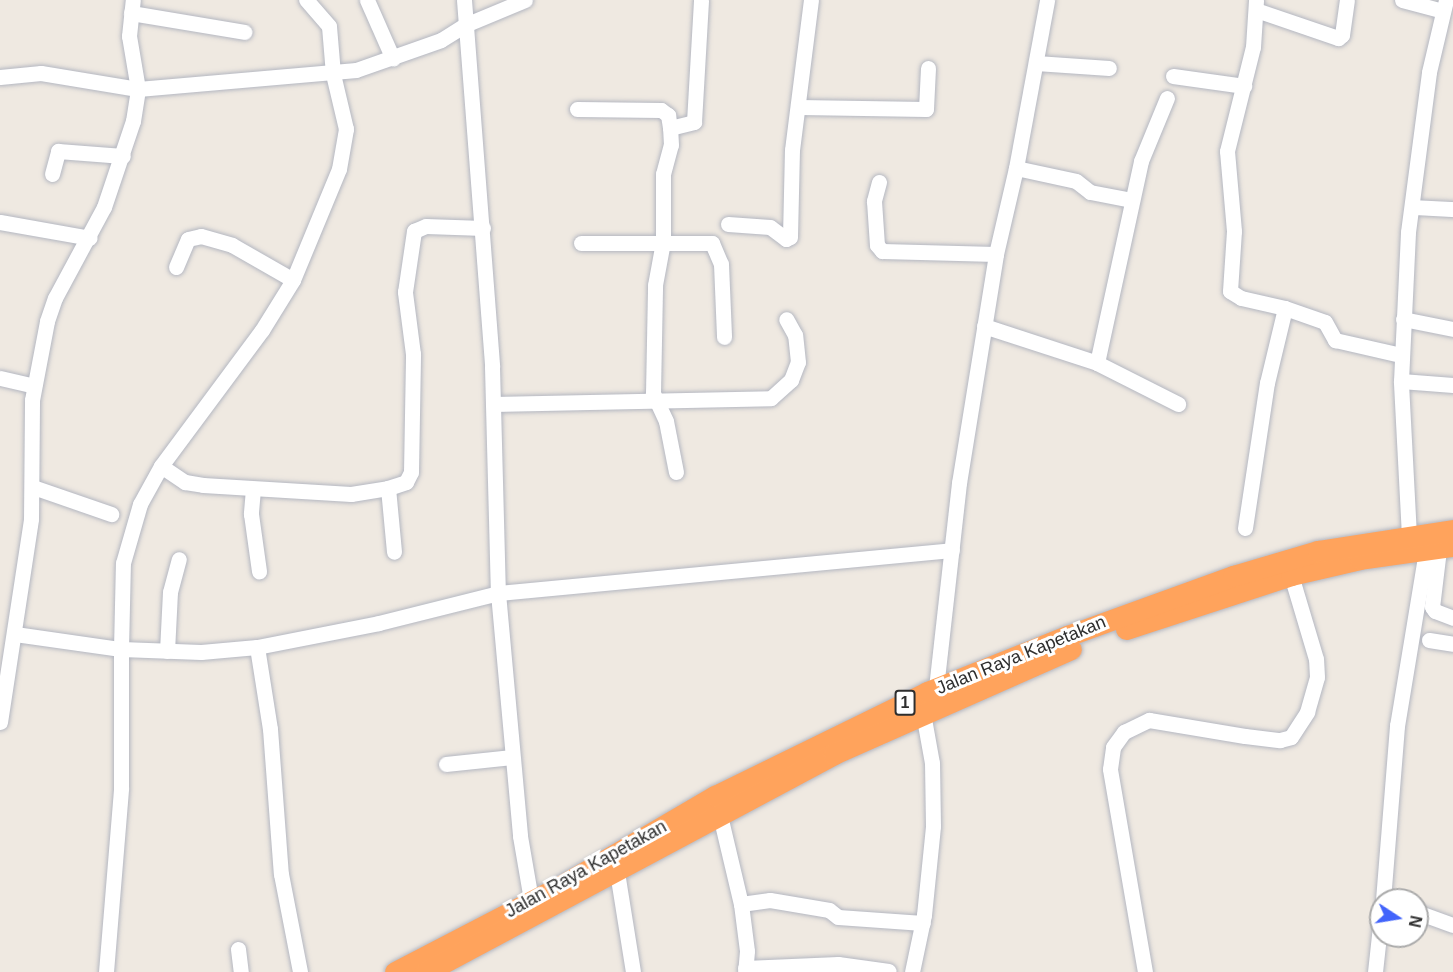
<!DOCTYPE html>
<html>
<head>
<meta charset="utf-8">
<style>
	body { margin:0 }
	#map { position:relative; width:1453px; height:972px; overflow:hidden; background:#efe9e1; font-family:Arial,sans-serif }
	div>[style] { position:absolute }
	.roads { filter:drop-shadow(0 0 2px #b4b7c1) drop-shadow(0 0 2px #b4b7c1) }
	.minor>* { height:15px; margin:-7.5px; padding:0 7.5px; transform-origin:7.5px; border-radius:7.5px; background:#fff }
	.highway>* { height:21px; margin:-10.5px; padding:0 10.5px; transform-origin:10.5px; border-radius:10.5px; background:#ffa35c }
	span { translate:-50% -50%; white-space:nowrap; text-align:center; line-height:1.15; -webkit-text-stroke:6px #fff; paint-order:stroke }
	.shield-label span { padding:2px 4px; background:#fff; border:2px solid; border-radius:4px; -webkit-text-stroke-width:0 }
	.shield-label { font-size:16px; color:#2e2e2e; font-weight:700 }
	.street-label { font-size:18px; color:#2e2e2e }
	.north { position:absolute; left:1369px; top:888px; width:60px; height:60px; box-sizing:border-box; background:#fff; border:2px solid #ababab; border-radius:50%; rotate:102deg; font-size:16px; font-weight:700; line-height:24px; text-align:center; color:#2e2e2e }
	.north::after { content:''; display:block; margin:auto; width:21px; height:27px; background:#4264fb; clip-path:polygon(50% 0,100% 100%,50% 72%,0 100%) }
</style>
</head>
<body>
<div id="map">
	<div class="roads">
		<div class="minor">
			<i style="left:367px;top:0;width:64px;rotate:66.2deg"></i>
			<i style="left:464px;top:0;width:368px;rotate:85.6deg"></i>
			<i style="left:492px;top:367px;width:226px;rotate:88.5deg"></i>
			<i style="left:498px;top:593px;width:244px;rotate:84.8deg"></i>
			<i style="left:520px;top:836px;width:76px;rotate:80.2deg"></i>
			<i style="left:1402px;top:0;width:42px;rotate:15deg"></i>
			<i style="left:1256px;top:10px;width:87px;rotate:18.9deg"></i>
			<i style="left:1338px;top:38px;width:5px;rotate:-37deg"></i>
			<i style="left:1342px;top:35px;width:35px;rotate:-82deg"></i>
			<i style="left:131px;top:13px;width:115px;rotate:9.5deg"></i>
			<i style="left:1036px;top:63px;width:73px;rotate:3.9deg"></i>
			<i style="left:1173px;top:76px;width:72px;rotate:8deg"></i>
			<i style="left:0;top:77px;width:41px;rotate:-5.6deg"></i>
			<i style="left:41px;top:73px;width:98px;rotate:9.4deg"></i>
			<i style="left:138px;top:89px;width:54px;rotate:-99.6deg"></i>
			<i style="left:129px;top:36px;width:36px;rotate:-84deg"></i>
			<i style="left:799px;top:107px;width:127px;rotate:0.9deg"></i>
			<i style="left:926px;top:109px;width:41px;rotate:-87.2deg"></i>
			<i style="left:577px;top:109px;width:84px;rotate:0.7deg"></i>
			<i style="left:661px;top:110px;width:9px;rotate:36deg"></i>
			<i style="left:668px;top:115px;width:13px;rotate:81deg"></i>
			<i style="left:1016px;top:168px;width:61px;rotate:12.2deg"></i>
			<i style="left:1076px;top:181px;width:18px;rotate:38deg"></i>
			<i style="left:1090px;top:192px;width:43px;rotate:10.8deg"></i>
			<i style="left:52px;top:174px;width:24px;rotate:-75deg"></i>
			<i style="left:58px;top:151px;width:65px;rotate:4.4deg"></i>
			<i style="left:879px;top:182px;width:20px;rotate:105deg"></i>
			<i style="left:874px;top:201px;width:44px;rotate:86.1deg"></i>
			<i style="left:877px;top:245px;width:8px;rotate:50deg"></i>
			<i style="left:882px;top:251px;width:114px;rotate:1.5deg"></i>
			<i style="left:1413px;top:207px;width:40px;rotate:2.9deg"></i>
			<i style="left:0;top:222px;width:91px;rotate:10.1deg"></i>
			<i style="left:728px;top:224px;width:42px;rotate:4.1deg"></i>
			<i style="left:770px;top:227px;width:20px;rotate:37deg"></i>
			<i style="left:786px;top:239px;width:4px;rotate:-27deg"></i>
			<i style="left:790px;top:237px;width:87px;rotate:-88.7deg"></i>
			<i style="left:792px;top:150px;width:151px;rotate:-82.8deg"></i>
			<i style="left:581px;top:243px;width:131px"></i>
			<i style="left:712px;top:243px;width:23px;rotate:67deg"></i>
			<i style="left:721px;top:264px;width:73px;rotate:87.6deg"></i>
			<i style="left:176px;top:267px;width:30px;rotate:-67deg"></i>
			<i style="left:188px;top:239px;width:13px;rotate:-13deg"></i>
			<i style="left:201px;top:236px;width:32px;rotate:16deg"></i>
			<i style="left:232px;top:245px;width:70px;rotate:29.8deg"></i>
			<i style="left:1285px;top:308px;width:42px;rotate:19.3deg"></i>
			<i style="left:1325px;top:322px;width:21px;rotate:61deg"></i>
			<i style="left:1335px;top:340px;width:68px;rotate:12.8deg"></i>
			<i style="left:1403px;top:319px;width:51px;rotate:11.3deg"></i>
			<i style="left:984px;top:326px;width:119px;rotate:18.1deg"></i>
			<i style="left:1097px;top:363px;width:91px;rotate:26.8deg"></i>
			<i style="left:1097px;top:363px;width:207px;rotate:-77.7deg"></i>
			<i style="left:1141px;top:161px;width:68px;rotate:-67.6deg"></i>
			<i style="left:0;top:378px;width:35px;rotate:13deg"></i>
			<i style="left:1401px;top:381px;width:52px;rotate:4.4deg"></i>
			<i style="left:493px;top:404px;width:278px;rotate:-1.2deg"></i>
			<i style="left:771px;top:398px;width:27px;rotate:-42deg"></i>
			<i style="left:791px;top:380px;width:19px;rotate:-69deg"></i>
			<i style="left:798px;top:362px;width:27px;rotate:-96deg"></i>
			<i style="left:795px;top:335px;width:18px;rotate:-119deg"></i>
			<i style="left:161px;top:466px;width:29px;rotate:34deg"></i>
			<i style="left:185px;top:482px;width:18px;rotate:9deg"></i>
			<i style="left:203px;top:485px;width:148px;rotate:3.5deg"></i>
			<i style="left:351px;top:494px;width:37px;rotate:-9deg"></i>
			<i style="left:388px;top:488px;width:64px;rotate:84.6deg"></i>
			<i style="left:676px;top:472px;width:52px;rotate:-101.1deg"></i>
			<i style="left:666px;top:421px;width:31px;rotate:-115deg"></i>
			<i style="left:653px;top:393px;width:108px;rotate:-88.9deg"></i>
			<i style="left:655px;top:285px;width:44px;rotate:-79.5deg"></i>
			<i style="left:663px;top:242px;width:68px;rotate:-90deg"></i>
			<i style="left:663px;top:174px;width:30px;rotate:-75deg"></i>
			<i style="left:671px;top:145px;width:17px;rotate:-93deg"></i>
			<i style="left:670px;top:128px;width:25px;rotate:-14deg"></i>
			<i style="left:694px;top:122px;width:122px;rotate:-86.7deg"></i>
			<i style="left:33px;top:487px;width:83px;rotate:19.1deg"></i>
			<i style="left:388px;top:488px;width:19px;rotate:-18deg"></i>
			<i style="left:406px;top:482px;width:11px;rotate:-63deg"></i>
			<i style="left:411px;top:472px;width:118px;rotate:-89deg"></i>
			<i style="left:413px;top:354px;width:63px;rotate:-97.4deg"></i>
			<i style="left:405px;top:292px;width:62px;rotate:-81.6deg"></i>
			<i style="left:414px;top:231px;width:13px;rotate:-23deg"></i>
			<i style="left:426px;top:226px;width:57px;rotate:2deg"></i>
			<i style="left:253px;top:489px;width:25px;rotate:95deg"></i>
			<i style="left:251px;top:514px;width:58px;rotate:82deg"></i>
			<i style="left:1245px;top:528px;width:147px;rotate:-81.4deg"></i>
			<i style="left:1267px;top:383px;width:77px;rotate:-76.5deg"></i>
			<i style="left:1285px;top:308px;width:45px;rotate:-167.2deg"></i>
			<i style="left:1241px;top:298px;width:13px;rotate:-148deg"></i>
			<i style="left:1230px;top:291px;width:60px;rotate:-86.2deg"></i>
			<i style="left:1234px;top:231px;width:80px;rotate:-95deg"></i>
			<i style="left:1227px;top:151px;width:107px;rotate:-76deg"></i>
			<i style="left:1253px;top:47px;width:47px;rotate:-86.3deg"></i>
			<i style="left:1409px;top:536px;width:155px;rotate:-93deg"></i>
			<i style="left:1401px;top:381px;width:149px;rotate:-87.3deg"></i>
			<i style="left:1408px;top:232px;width:161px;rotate:-82.5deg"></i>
			<i style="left:1429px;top:72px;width:74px;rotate:-76.7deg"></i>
			<i style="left:1440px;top:541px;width:66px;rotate:96.9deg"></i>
			<i style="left:1432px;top:607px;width:5px;rotate:53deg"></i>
			<i style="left:1435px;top:611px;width:19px;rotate:21deg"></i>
			<i style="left:15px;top:634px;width:107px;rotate:8.1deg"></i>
			<i style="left:121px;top:649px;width:86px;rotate:-88.7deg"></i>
			<i style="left:123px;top:563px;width:61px;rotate:-73.9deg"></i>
			<i style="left:140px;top:504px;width:43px;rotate:-61.1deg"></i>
			<i style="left:161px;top:466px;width:169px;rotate:-53.4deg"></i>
			<i style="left:262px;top:330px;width:59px;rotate:-58.2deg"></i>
			<i style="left:293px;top:280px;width:120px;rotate:-67.5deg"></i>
			<i style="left:339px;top:169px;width:41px;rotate:-80.1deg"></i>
			<i style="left:346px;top:129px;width:57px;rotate:-103.3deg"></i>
			<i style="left:333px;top:74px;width:48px;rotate:-94.8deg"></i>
			<i style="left:329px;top:26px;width:35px;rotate:-131deg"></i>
			<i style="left:1429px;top:640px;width:24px;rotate:9deg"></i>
			<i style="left:257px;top:647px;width:83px;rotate:81deg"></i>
			<i style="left:270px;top:729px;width:145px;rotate:85.7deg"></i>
			<i style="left:281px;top:874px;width:100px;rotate:79deg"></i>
			<i style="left:167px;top:651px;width:59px;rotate:-87.1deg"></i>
			<i style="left:170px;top:592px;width:34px;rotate:-75deg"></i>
			<i style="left:936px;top:688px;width:206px;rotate:-83.6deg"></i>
			<i style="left:959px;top:483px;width:232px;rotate:-80.8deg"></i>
			<i style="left:996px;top:254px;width:88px;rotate:-76.9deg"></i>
			<i style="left:1016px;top:168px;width:171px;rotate:-79.5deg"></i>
			<i style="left:0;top:722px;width:205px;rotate:-81.3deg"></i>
			<i style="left:31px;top:519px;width:119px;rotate:-89.5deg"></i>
			<i style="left:32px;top:400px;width:80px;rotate:-79.2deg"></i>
			<i style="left:47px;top:321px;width:24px;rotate:-71deg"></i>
			<i style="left:55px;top:298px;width:103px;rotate:-61.7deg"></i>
			<i style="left:104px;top:207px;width:91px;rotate:-71.4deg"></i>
			<i style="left:133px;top:121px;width:32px;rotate:-81deg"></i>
			<i style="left:138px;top:89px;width:219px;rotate:-5deg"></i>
			<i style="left:356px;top:70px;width:90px;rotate:-19.4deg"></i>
			<i style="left:441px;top:40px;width:28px;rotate:-32deg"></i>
			<i style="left:465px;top:25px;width:65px;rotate:-22.6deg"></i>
			<i style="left:446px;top:764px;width:66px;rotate:-6.1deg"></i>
			<i style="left:718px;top:807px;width:100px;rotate:76.7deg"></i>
			<i style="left:741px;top:904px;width:47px;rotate:82.7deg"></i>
			<i style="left:747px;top:951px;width:21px;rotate:95deg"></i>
			<i style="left:617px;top:872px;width:101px;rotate:80.9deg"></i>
			<i style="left:1383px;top:900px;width:175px;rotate:-85.4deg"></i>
			<i style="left:1397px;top:726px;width:178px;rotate:-80.6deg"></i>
			<i style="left:741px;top:904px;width:29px;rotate:-8deg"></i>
			<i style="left:770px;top:900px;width:60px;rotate:9.6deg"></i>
			<i style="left:829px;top:910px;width:11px;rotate:38deg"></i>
			<i style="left:838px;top:917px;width:85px;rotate:4deg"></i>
			<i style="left:1417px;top:912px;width:38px;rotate:20deg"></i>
			<i style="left:238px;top:949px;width:23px;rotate:83deg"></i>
			<i style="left:745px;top:968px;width:93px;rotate:-2.5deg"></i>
			<i style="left:838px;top:964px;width:51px;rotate:7.8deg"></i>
			<i style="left:106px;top:972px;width:185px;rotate:-85.3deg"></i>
			<i style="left:121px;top:788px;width:139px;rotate:-90deg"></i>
			<i style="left:121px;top:649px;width:80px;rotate:2.1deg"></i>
			<i style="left:201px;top:652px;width:56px;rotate:-5.1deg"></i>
			<i style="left:257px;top:647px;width:124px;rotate:-11.1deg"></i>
			<i style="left:379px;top:623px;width:123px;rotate:-14.1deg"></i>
			<i style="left:498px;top:593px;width:456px;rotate:-5.4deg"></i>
			<i style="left:912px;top:972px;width:58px;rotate:-78.1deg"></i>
			<i style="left:924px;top:915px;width:89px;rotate:-84.2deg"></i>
			<i style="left:933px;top:826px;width:63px;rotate:-90.9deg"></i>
			<i style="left:932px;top:763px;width:51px;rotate:-100.2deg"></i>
			<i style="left:1145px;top:972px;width:206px;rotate:-99.8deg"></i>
			<i style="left:1110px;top:769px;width:22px;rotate:-82deg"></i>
			<i style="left:1113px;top:747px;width:19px;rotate:-54deg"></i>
			<i style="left:1124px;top:732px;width:28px;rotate:-26deg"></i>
			<i style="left:1149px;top:720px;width:97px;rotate:9.5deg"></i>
			<i style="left:1245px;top:736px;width:35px;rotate:7deg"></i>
			<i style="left:1280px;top:740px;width:11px;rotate:-15deg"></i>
			<i style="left:1291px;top:737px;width:30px;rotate:-57deg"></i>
			<i style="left:1307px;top:712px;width:36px;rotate:-74deg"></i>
			<i style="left:1317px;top:677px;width:18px;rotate:-93deg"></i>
			<i style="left:1316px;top:659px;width:88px;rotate:-106.6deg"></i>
			<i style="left:1375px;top:972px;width:55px;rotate:-83.8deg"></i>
		</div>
		<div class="highway">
			<i style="left:1126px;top:629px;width:174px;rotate:-18.1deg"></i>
			<i style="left:1291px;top:575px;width:71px;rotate:-13.1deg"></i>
			<i style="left:1360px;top:559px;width:94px;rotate:-8deg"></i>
			<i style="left:395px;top:972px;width:185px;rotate:-27.4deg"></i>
			<i style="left:559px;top:887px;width:181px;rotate:-30.3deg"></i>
			<i style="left:715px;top:796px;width:236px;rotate:-26.1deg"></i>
			<i style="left:927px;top:692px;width:151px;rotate:-21.8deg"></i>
			<i style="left:1067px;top:636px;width:177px;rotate:-19.9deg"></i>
			<i style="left:1233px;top:576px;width:89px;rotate:-16.4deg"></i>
			<i style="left:1318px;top:551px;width:137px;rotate:-8.8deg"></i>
			<i style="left:426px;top:972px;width:463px;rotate:-28.1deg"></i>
			<i style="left:834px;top:754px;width:259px;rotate:-23.9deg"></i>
		</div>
	</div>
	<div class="shield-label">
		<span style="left:905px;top:703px">1</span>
	</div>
	<div class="street-label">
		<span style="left:1021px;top:655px;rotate:-22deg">Jalan Raya Kapetakan</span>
		<span style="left:586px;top:869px;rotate:-29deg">Jalan Raya Kapetakan</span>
	</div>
	<div class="north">N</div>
</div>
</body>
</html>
